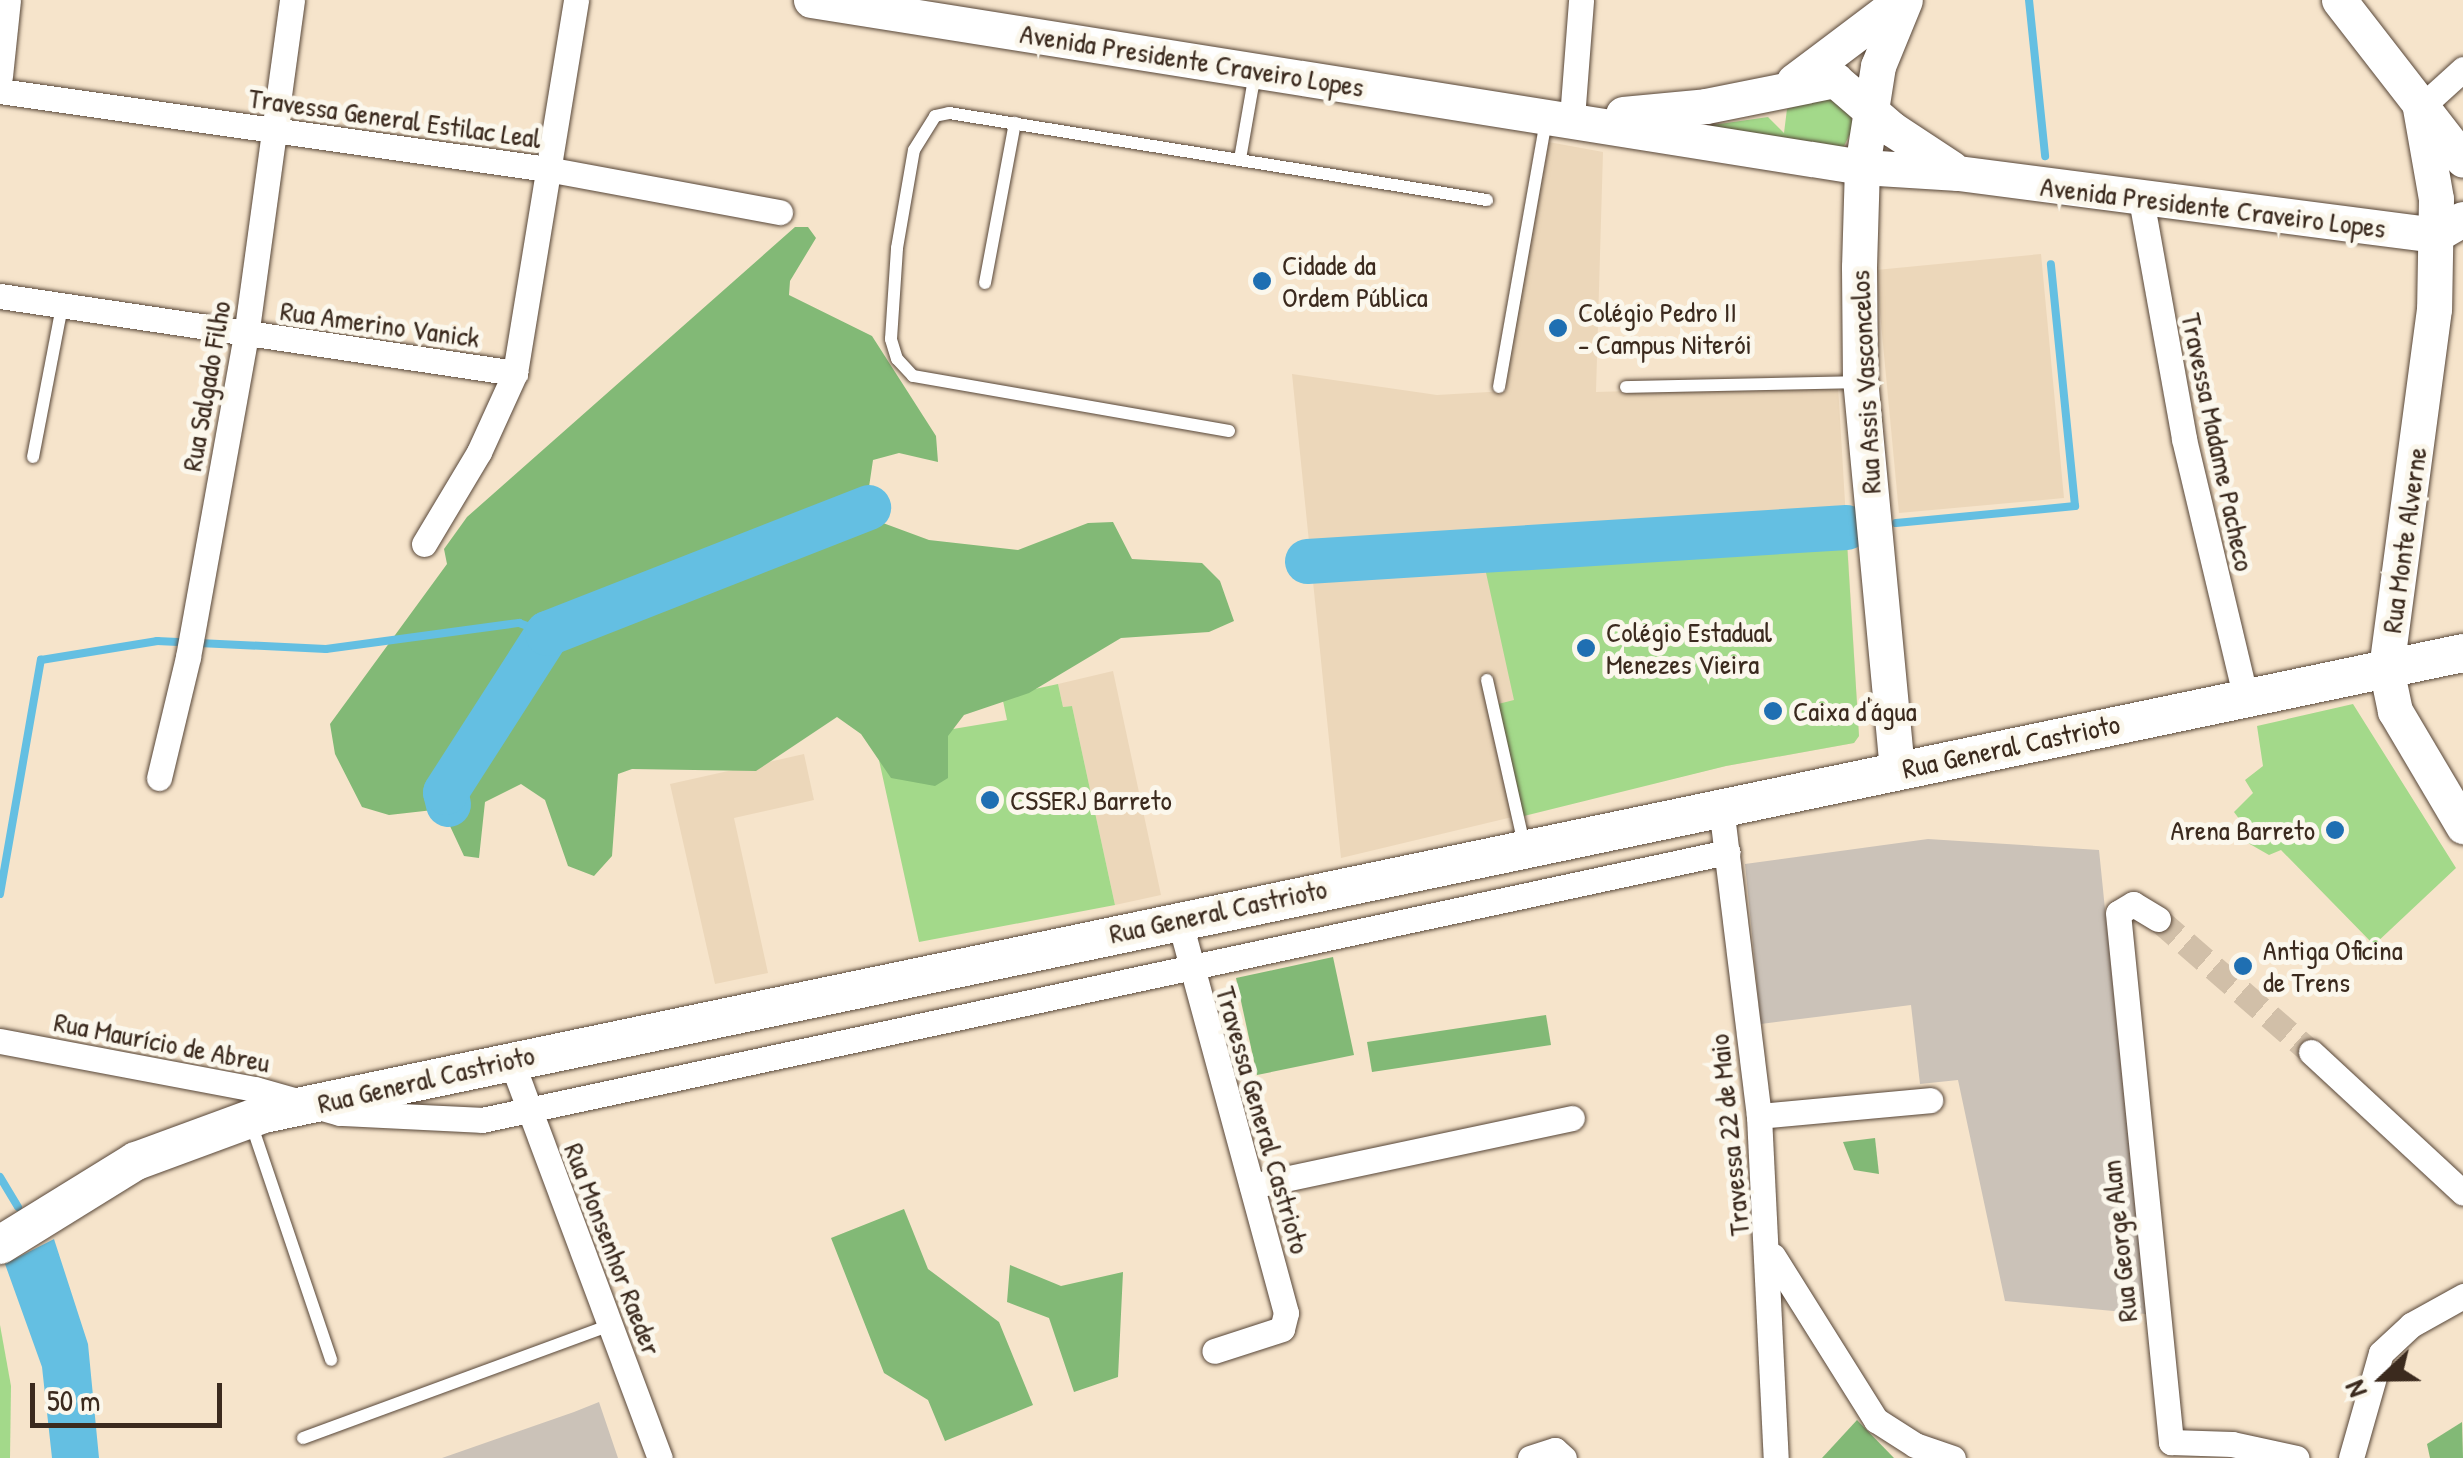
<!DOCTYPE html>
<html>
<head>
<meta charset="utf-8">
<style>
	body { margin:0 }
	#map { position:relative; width:2463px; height:1458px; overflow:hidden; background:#f6e4cb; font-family:"Patrick Hand",sans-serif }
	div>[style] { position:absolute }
	.built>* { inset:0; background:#ecd7ba }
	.industrial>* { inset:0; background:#cbc2b8 }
	.green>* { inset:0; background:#a3d98a }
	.forest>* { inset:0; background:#82b976 }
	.water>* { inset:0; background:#64bfe2 }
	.stream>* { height:8px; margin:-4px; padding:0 4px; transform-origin:4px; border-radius:4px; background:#64bfe2 }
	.river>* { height:45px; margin:-22.5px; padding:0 22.5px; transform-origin:22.5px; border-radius:22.5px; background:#64bfe2 }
	.street-tunnel>* { height:25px; margin-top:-12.5px; transform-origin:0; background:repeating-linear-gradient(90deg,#d1bfa8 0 25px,transparent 0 37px) }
	.roads { filter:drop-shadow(0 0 2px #574638) drop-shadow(0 0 2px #574638) }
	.lane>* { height:12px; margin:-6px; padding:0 6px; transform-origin:6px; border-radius:6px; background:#fff }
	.street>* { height:25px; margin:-12.5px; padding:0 12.5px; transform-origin:12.5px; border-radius:12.5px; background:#fff }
	.secondary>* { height:35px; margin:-17.5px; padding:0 17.5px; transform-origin:17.5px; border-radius:17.5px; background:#fff }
	.primary>* { height:38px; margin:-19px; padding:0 19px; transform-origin:19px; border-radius:19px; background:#fff }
	.dots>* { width:28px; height:28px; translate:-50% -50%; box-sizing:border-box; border:5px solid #fbf7ec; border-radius:50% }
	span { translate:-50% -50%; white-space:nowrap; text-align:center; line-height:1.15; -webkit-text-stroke:10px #fbf7ec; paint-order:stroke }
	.street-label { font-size:28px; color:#3b2a1e }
	.poi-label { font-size:28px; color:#3b2a1e }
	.left { translate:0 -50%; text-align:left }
	.right { translate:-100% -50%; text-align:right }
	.north { position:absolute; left:2333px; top:1328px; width:100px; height:100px; -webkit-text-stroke:8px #fbf7ec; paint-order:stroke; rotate:248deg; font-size:28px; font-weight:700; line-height:40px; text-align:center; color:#3b2a1e }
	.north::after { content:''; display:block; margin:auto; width:35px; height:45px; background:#3b2a1e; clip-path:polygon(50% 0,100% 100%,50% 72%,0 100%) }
	.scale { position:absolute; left:30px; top:1383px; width:192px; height:45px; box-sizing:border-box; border:5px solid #3b2a1e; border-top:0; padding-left:12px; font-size:30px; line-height:35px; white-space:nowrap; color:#3b2a1e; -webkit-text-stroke:8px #fbf7ec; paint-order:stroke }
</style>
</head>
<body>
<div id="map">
	<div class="built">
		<i style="clip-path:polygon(1543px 141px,1603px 152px,1596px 392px,1838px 385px,1859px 736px,1854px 743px,1726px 766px,1341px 858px,1292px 374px,1437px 395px,1506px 391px)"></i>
		<i style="clip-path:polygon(2041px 254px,2064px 498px,1899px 513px,1876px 270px)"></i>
		<i style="clip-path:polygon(1113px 671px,1161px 895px,1115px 905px,1072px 706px,1063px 707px,1058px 684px)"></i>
		<i style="clip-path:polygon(804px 754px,814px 800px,734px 818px,768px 973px,715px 984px,670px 784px)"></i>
	</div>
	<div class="industrial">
		<i style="clip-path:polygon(1928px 839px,2099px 850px,2146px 1314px,2005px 1301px,1958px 1080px,1920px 1084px,1911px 1005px,1761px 1024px,1745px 864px)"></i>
		<i style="clip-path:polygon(599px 1402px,618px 1458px,442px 1458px,574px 1412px)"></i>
	</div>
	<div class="green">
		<i style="clip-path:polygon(1830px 96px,1848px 110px,1854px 126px,1843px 148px,1671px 131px,1768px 117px,1784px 133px,1787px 109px)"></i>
		<i style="clip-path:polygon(1846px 527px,1859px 736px,1854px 743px,1726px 766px,1520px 817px,1494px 705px,1514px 700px,1481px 550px)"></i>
		<i style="clip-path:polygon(1058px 684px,1063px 707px,1072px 706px,1115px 905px,919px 942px,875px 742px,1007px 720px,1002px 696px)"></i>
		<i style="clip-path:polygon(2353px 704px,2456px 868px,2374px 945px,2281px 850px,2269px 855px,2234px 835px,2243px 824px,2234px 812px,2253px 793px,2245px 780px,2263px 766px,2257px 726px)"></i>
		<i style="clip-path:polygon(0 1325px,11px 1386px,10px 1458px,0 1458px)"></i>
	</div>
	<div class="forest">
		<i style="clip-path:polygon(795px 227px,808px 227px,816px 238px,790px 281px,789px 295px,872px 336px,936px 436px,938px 462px,899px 453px,873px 460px,869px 487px,883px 523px,929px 540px,1018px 550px,1088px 523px,1113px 522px,1132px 559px,1202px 563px,1220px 581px,1234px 621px,1209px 632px,1121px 638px,1029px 693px,964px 715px,948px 736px,948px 778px,935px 786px,891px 778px,861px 734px,837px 717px,756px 771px,632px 769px,618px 774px,612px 856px,594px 876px,568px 866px,545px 800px,521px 784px,485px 802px,479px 858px,464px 856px,442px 809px,389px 815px,362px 807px,335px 754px,330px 724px,447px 564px,444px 549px,467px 517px)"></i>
		<i style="clip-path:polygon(1333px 957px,1354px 1055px,1257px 1075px,1236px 978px)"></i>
		<i style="clip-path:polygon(1546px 1015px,1551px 1045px,1372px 1072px,1367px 1042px)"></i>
		<i style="clip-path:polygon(1875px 1138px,1879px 1174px,1854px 1170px,1843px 1142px)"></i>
		<i style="clip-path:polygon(904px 1209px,928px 1269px,999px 1322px,1033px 1405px,945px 1441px,928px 1400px,884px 1373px,831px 1238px)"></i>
		<i style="clip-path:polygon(1010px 1265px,1061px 1286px,1123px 1272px,1118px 1377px,1074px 1392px,1049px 1318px,1007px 1302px)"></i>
		<i style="clip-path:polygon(1857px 1420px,1894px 1458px,1822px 1458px)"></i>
		<i style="clip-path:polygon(2462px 1422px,2463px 1458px,2430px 1458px,2427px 1444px)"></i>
	</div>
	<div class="water">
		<i style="clip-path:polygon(54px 1239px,88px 1344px,99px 1458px,52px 1458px,42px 1367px,5px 1264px)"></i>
	</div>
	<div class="stream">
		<i style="left:2029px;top:0;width:157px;rotate:84.1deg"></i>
		<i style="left:1896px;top:523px;width:180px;rotate:-5.4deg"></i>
		<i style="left:2075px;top:506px;width:243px;rotate:-95.7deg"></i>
		<i style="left:0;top:894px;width:238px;rotate:-80.1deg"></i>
		<i style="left:41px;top:660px;width:118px;rotate:-9.3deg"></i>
		<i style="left:157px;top:641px;width:169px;rotate:2.7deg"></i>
		<i style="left:326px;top:649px;width:195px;rotate:-7.7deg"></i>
		<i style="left:519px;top:623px;width:30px;rotate:20deg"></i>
		<i style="left:0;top:1177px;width:35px;rotate:59deg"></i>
	</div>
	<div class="river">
		<i style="left:1307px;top:561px;width:540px;rotate:-3.61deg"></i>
		<i style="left:448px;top:804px;width:12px;rotate:-104deg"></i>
		<i style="left:445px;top:792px;width:189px;rotate:-57.3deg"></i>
		<i style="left:547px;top:633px;width:345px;rotate:-21.4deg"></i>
	</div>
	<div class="street-tunnel">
		<i style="left:2158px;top:919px;width:203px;rotate:41deg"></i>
	</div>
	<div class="roads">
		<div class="lane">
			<i style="left:1240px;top:159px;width:87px;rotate:-80.1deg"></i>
			<i style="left:985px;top:283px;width:163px;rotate:-79.4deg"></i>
			<i style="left:1499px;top:387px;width:270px;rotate:-80deg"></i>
			<i style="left:1626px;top:387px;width:232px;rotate:-1.2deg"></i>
			<i style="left:1229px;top:431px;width:321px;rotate:-170.1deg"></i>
			<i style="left:913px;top:376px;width:23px;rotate:-133deg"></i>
			<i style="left:897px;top:359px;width:21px;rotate:-107deg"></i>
			<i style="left:891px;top:339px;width:91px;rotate:-86.2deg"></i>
			<i style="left:897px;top:248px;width:99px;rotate:-80.2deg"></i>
			<i style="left:914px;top:150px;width:40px;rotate:-58deg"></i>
			<i style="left:935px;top:116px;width:14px;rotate:-12deg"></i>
			<i style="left:949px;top:113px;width:545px;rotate:9.19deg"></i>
			<i style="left:33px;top:457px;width:154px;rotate:-79.1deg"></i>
			<i style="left:1487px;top:680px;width:168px;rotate:77.3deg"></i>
			<i style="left:251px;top:1123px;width:250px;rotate:71.3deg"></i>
			<i style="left:303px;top:1438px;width:327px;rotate:-20.2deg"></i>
		</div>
		<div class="street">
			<i style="left:0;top:76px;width:76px;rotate:-84deg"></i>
			<i style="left:0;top:91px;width:553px;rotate:8.12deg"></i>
			<i style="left:547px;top:169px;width:237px;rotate:10.5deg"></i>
			<i style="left:2420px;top:108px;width:58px;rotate:-42.2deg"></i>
			<i style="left:1572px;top:118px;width:118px;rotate:-85.6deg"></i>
			<i style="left:2141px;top:199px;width:244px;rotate:79.8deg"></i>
			<i style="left:2184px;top:439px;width:264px;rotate:76.6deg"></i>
			<i style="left:0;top:296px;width:521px;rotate:8.5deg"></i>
			<i style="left:424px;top:544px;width:107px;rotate:-59.1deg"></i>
			<i style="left:479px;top:452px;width:87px;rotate:-65.5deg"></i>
			<i style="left:515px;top:373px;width:378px;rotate:-80.7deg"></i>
			<i style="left:159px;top:778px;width:124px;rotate:-76.5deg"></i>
			<i style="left:188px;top:657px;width:326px;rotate:-79.8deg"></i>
			<i style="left:246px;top:336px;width:339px;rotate:-82.2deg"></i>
			<i style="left:1721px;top:807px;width:311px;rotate:83deg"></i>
			<i style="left:1759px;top:1116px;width:342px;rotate:87.2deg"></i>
			<i style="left:1179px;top:919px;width:408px;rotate:74.8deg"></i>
			<i style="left:1286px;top:1313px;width:16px;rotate:104deg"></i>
			<i style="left:1282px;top:1329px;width:71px;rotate:162.1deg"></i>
			<i style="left:2158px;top:919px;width:29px;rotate:-149deg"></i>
			<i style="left:2133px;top:904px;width:17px;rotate:149deg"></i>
			<i style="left:2118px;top:913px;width:532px;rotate:84.28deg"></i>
			<i style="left:2171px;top:1442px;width:61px;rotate:1.9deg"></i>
			<i style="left:2232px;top:1444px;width:66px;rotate:12.3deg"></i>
			<i style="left:0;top:1041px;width:259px;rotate:10.7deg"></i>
			<i style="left:255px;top:1089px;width:88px;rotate:15.8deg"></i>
			<i style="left:340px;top:1113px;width:142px;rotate:2.8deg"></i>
			<i style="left:482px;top:1120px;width:1274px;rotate:-12.15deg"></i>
			<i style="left:2311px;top:1052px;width:207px;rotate:42.8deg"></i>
			<i style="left:511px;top:1060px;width:425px;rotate:69.5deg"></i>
			<i style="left:1759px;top:1116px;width:172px;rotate:-5.3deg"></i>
			<i style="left:1252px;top:1186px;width:327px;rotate:-12deg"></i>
			<i style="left:1773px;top:1256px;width:194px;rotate:57.9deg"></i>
			<i style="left:1876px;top:1420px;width:46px;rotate:32.7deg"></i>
			<i style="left:1915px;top:1445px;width:40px;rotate:18.9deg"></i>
			<i style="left:1530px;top:1458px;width:26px;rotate:-18deg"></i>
			<i style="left:1555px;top:1450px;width:12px;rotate:42deg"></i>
			<i style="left:2351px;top:1458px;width:109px;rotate:-74.1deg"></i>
			<i style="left:2381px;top:1353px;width:41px;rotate:-43deg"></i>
			<i style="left:2411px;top:1325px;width:60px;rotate:-29.1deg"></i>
		</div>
		<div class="secondary">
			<i style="left:811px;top:0;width:1064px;rotate:9.03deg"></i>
			<i style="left:1862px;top:167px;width:96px;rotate:3.6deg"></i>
			<i style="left:1958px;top:173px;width:481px;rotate:7.4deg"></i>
			<i style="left:2435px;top:235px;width:32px;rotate:-30deg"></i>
			<i style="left:2339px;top:0;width:202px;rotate:52.2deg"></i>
			<i style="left:1794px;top:81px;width:133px;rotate:-37deg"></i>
			<i style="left:2420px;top:108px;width:92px;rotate:80deg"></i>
			<i style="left:2436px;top:199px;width:110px;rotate:91deg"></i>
			<i style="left:2434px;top:309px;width:362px;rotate:97.6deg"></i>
			<i style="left:2386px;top:668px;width:44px;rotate:78.2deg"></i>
			<i style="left:2395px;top:711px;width:134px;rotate:59.4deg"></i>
			<i style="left:1623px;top:114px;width:83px;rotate:-5.5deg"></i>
			<i style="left:1706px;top:106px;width:132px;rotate:-11.4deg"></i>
			<i style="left:1835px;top:80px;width:75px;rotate:40.7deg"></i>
			<i style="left:1892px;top:129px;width:71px;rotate:33.5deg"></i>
			<i style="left:1897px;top:770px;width:390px;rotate:-95.4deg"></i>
			<i style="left:1860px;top:382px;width:115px;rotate:-90.5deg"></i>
			<i style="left:1859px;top:267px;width:100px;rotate:-88.3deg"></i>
			<i style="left:1862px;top:167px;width:102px;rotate:-81deg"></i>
			<i style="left:1878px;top:66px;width:71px;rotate:-67.8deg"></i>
		</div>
		<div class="primary">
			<i style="left:0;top:1245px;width:160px;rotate:-31.7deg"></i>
			<i style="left:136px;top:1161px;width:136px;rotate:-20.2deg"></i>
			<i style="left:264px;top:1114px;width:2247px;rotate:-11.84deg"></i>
		</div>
	</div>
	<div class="dots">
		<i style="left:1262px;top:281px;background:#1f6fb2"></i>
		<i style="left:1558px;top:328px;background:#1f6fb2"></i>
		<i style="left:1586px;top:648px;background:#1f6fb2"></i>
		<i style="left:1773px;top:711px;background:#1f6fb2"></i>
		<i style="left:990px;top:800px;background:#1f6fb2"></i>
		<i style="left:2335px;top:830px;background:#1f6fb2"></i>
		<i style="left:2243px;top:966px;background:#1f6fb2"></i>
	</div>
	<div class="street-label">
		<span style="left:1192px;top:60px;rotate:9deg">Avenida Presidente Craveiro Lopes</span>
		<span style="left:395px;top:118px;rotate:8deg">Travessa General Estilac Leal</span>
		<span style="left:2213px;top:207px;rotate:7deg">Avenida Presidente Craveiro Lopes</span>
		<span style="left:380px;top:324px;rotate:8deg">Rua Amerino Vanick</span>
		<span style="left:1865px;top:382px;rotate:-93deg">Rua Assis Vasconcelos</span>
		<span style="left:206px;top:386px;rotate:-80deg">Rua Salgado Filho</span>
		<span style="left:2218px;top:442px;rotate:78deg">Travessa Madame Pacheco</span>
		<span style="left:2404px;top:540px;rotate:-82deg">Rua Monte Alverne</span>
		<span style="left:2011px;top:746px;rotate:-12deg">Rua General Castrioto</span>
		<span style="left:1218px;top:911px;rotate:-12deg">Rua General Castrioto</span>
		<span style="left:162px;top:1042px;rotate:11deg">Rua Maurício de Abreu</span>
		<span style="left:426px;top:1079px;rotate:-13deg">Rua General Castrioto</span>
		<span style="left:1263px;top:1120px;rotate:74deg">Travessa General Castrioto</span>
		<span style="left:1729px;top:1135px;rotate:-96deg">Travessa 22 de Maio</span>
		<span style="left:2119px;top:1241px;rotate:-96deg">Rua George Alan</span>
		<span style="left:613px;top:1249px;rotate:69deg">Rua Monsenhor Raeder</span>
	</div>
	<div class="poi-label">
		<span class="left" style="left:1282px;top:281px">Cidade da<br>Ordem Pública</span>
		<span class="left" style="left:1578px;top:328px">Colégio Pedro II<br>- Campus Niterói</span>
		<span class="left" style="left:1606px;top:648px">Colégio Estadual<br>Menezes Vieira</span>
		<span class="left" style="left:1793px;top:711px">Caixa d'água</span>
		<span class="left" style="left:1010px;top:800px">CSSERJ Barreto</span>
		<span class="right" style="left:2315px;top:830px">Arena Barreto</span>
		<span class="left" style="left:2263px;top:966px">Antiga Oficina<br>de Trens</span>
	</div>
	<div class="north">N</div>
	<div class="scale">50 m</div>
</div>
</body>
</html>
